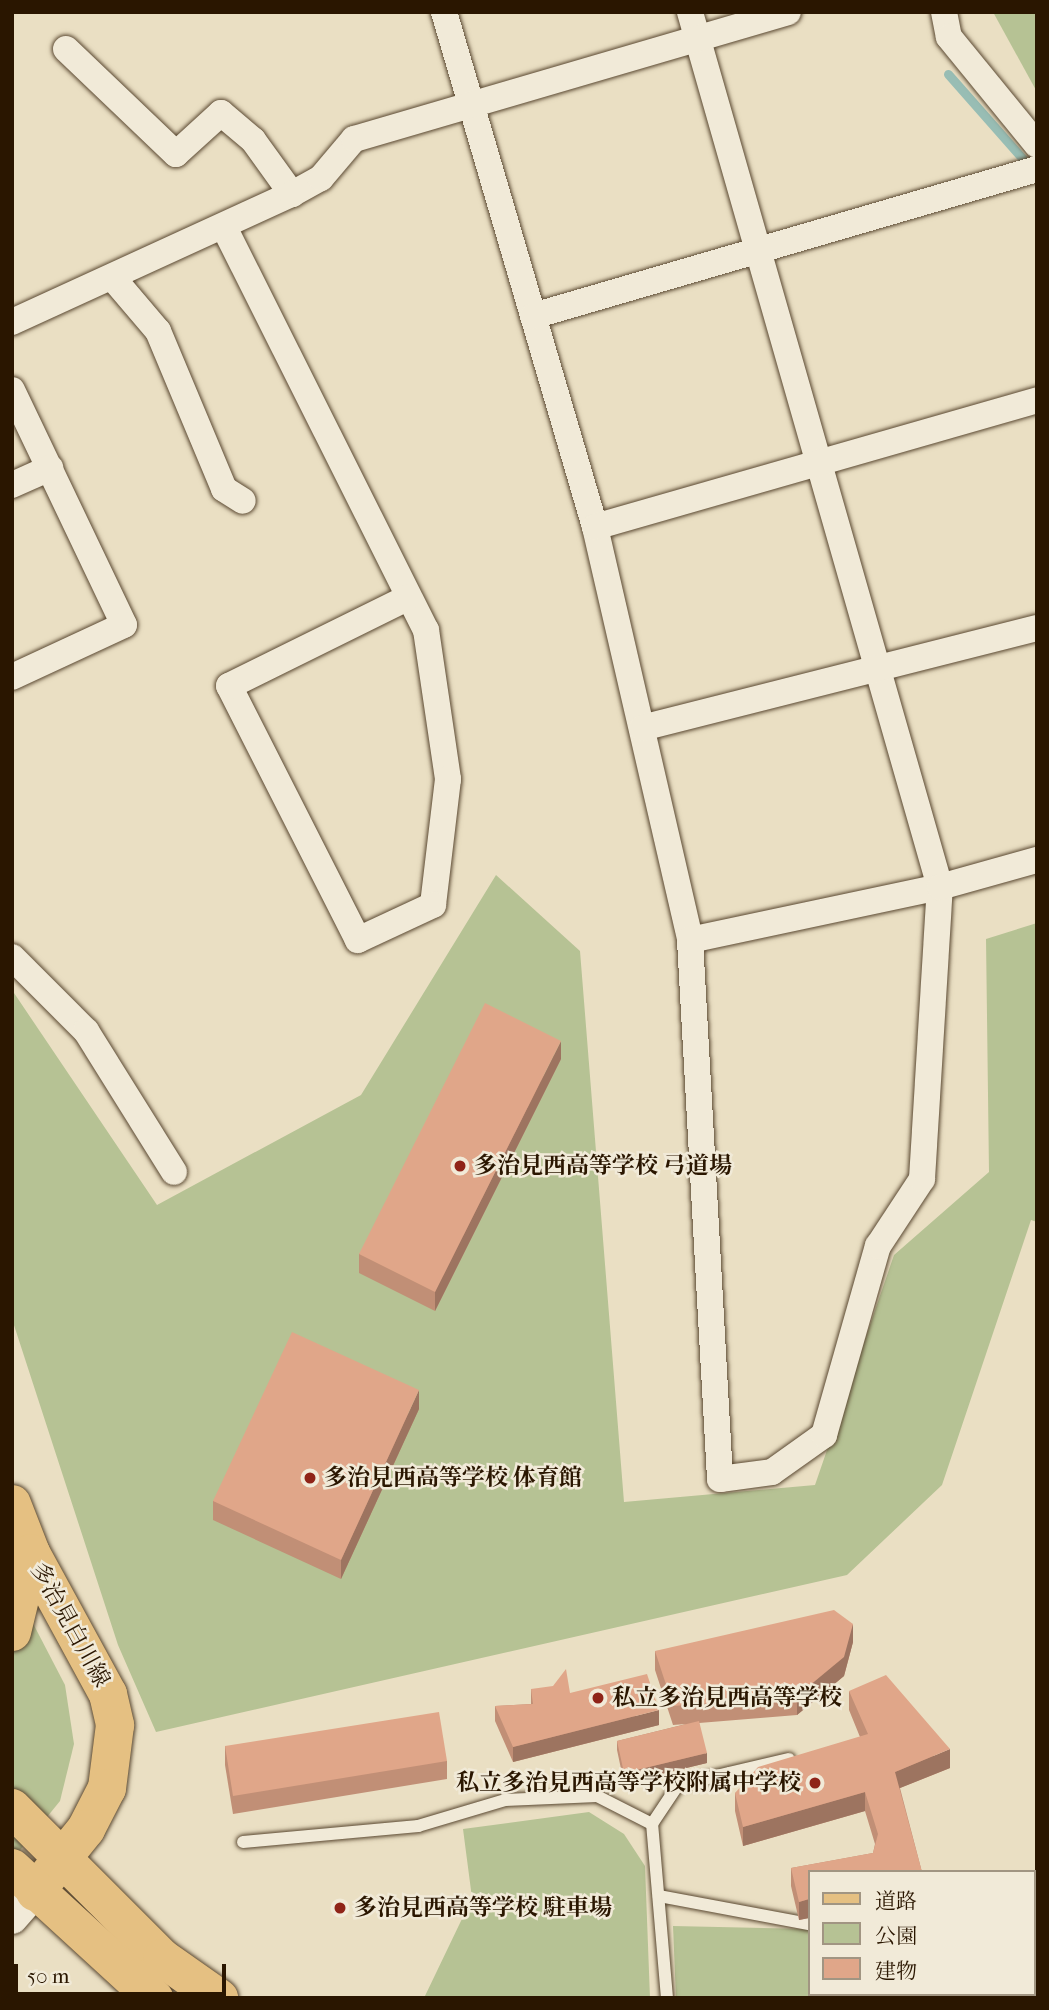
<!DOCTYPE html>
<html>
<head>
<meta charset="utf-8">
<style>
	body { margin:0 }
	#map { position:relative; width:1049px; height:2010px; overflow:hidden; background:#eadfc3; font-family:"IM FELL French Canon","Noto Serif JP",serif }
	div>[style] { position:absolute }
	.green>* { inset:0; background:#b6c294 }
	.stream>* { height:9px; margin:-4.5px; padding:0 4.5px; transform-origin:4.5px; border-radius:4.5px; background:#98bdb4 }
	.roads { filter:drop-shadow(0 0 2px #5a4831) drop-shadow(0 0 2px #5a4831) }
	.service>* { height:12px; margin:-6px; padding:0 6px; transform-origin:6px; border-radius:6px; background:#f1ead8 }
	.minor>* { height:26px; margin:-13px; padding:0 13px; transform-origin:13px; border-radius:13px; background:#f1ead8 }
	.tertiary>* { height:32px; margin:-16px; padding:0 16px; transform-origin:16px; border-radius:16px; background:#f1ead8 }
	.primary>* { height:38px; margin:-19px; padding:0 19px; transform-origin:19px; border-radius:19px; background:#e5c082 }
	.trunk>* { height:38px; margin:-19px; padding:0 19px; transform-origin:19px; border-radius:19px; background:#e5c082 }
	.wall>* { inset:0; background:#c18f76 }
	.shaded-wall>* { inset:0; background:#9d7460 }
	.building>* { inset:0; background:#e0a689 }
	.dots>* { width:19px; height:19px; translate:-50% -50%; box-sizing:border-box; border:4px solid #f1ead8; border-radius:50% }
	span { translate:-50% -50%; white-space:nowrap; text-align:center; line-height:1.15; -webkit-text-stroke:5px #f1ead8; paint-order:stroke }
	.poi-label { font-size:23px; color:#2a1600; font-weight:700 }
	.left { translate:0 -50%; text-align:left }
	.right { translate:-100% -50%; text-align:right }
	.street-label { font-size:23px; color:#2a1600 }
	.frame { position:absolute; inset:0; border:14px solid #2a1600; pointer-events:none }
	.legend { position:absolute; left:808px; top:1870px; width:228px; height:126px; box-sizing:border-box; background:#f1ead8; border:2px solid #a19582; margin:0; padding:9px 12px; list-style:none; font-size:21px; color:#2a1600 }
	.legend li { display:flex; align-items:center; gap:14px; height:35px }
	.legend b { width:35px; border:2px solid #a19582 }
	.scale { position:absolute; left:14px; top:1964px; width:212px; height:32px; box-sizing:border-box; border:4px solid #2a1600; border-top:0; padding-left:9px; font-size:21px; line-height:24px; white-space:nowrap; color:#2a1600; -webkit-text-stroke:5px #f1ead8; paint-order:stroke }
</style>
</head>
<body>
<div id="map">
	<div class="green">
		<i style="clip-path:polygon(993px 12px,1037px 12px,1037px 92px)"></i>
		<i style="clip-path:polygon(496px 875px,580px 951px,624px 1502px,815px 1485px,894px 1255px,989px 1172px,986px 939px,1037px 923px,1037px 1222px,1031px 1220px,942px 1485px,847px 1575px,156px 1732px,118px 1645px,12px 1319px,12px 990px,157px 1205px,361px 1095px)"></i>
		<i style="clip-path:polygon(12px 1583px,65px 1685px,74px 1744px,60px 1801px,12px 1860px)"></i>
		<i style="clip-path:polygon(589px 1812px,624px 1834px,645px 1866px,650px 1998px,424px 1998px,472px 1898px,463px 1829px)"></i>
		<i style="clip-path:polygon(673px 1926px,809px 1929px,809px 1994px,1033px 1994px,1033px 1953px,1037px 1998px,676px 1998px)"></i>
	</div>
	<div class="stream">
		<i style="left:948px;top:74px;width:124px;rotate:48.6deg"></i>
	</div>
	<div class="roads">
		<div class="service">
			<i style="left:243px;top:1842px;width:176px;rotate:-5.2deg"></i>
			<i style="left:418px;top:1826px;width:91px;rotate:-16.6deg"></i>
			<i style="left:505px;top:1800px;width:92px;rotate:-2.5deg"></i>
			<i style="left:597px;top:1796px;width:62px;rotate:27deg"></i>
			<i style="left:659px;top:1896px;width:153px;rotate:10.6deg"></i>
			<i style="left:667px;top:1998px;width:175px;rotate:-94.9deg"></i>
			<i style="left:652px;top:1824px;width:47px;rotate:-56.3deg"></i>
			<i style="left:678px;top:1785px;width:114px;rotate:-13.2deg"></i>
		</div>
		<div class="minor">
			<i style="left:444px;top:12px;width:537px;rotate:73.66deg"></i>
			<i style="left:595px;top:527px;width:424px;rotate:77deg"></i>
			<i style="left:690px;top:940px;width:540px;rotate:86.81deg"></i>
			<i style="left:720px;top:1479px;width:52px;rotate:-7.7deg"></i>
			<i style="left:772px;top:1472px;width:64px;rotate:-35.4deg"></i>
			<i style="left:824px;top:1435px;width:197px;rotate:-74.1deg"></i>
			<i style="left:878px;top:1246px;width:80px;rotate:-56.7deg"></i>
			<i style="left:922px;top:1179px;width:293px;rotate:-86.5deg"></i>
			<i style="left:940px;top:887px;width:910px;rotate:-105.95deg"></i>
			<i style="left:944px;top:12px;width:25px;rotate:79deg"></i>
			<i style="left:949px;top:37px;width:139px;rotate:50.8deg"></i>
			<i style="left:66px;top:49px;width:152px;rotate:43.7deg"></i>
			<i style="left:176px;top:154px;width:61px;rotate:-42.3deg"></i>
			<i style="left:221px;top:113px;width:42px;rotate:40.2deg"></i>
			<i style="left:253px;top:140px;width:67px;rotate:54.2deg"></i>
			<i style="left:224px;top:227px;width:451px;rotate:63.4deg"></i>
			<i style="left:426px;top:630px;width:151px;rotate:81.6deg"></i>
			<i style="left:448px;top:779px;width:127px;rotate:96.8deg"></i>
			<i style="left:433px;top:905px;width:83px;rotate:155deg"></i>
			<i style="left:358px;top:940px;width:285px;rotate:-116.9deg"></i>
			<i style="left:229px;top:686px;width:199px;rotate:-26.3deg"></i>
			<i style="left:112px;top:277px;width:71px;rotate:49.6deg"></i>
			<i style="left:158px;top:331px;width:171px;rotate:67.3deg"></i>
			<i style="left:224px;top:489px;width:22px;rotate:32deg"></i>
			<i style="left:533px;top:316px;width:525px;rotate:-16.26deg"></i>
			<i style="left:12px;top:322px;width:308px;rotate:-24.6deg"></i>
			<i style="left:292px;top:194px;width:33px;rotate:-29deg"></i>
			<i style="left:321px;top:178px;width:51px;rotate:-49.8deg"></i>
			<i style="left:354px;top:139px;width:452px;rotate:-16.3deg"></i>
			<i style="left:12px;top:390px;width:260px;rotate:64.5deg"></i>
			<i style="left:124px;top:625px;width:123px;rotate:155.1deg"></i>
			<i style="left:12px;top:485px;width:42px;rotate:-24.1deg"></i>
			<i style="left:595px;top:527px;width:460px;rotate:-16deg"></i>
			<i style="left:642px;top:728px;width:407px;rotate:-14.2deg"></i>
			<i style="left:690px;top:940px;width:256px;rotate:-12deg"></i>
			<i style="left:940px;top:887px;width:101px;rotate:-15.6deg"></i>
			<i style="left:12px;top:957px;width:105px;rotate:45deg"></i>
			<i style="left:86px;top:1031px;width:166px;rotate:58deg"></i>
		</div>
		<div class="tertiary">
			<i style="left:12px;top:1918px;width:35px;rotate:-49deg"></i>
		</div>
		<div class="primary">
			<i style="left:12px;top:1504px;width:53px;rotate:68.8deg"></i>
			<i style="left:31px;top:1553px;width:161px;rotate:61.4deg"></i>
			<i style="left:108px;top:1694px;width:32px;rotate:77deg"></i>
			<i style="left:115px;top:1725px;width:64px;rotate:97.2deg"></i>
			<i style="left:107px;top:1788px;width:46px;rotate:117.1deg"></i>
			<i style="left:86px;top:1829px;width:81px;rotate:129deg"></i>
			<i style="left:12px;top:1632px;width:81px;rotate:-76.5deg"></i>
		</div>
		<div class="trunk">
			<i style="left:12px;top:1808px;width:212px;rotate:45deg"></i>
			<i style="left:162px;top:1958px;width:70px;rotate:35.1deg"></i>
			<i style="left:12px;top:1868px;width:193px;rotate:42.5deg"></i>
		</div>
	</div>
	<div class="wall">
		<i style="clip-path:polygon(561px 1059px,435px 1311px,359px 1273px,359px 1254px)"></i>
		<i style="clip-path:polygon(419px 1409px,341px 1579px,213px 1520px,213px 1501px)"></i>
		<i style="clip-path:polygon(853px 1642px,844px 1676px,797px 1715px,699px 1723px,707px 1763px,624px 1783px,617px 1750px,617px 1741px,686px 1724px,673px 1725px,655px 1670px,655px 1651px)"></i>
		<i style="clip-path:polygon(531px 1689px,570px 1693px,659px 1725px,513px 1762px,495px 1721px,495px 1706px,531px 1704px)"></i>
		<i style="clip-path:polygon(849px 1691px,950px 1768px,900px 1788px,922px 1872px,809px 1872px,809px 1918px,799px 1920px,791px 1886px,791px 1868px,873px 1853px,875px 1844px,865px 1811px,743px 1846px,735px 1811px,735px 1793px,860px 1737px,849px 1710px)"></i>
		<i style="clip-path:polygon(225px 1746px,447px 1761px,447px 1779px,233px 1814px,225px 1765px)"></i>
	</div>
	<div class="shaded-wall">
		<i style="clip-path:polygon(561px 1041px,561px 1059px,435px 1311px,435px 1292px)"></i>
		<i style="clip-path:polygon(419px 1390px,419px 1409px,341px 1579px,341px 1560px)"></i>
		<i style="clip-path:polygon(853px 1624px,853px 1642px,844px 1676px,797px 1715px,797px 1696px)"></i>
		<i style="clip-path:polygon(659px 1710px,659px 1725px,513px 1762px,513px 1747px)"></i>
		<i style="clip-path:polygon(950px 1749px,950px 1768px,895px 1790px,895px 1772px)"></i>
		<i style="clip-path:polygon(707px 1753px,707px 1763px,624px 1783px,624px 1773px)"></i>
		<i style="clip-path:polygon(865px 1792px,865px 1811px,743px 1846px,743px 1827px)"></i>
		<i style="clip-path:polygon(809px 1899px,809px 1918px,799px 1920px,799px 1902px)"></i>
	</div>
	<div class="building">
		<i style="clip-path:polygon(485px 1003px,561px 1041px,435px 1292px,359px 1254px)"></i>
		<i style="clip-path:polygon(292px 1332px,419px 1390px,341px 1560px,213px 1501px)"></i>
		<i style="clip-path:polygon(834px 1610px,853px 1624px,844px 1657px,797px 1696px,673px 1706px,655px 1651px)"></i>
		<i style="clip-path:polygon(566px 1669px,570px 1693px,647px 1674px,659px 1710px,513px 1747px,495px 1706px,533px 1704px,531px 1689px,553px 1686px)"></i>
		<i style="clip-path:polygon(886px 1675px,950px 1749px,895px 1772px,922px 1872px,809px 1872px,809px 1899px,799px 1902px,791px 1868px,873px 1853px,878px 1834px,865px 1792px,743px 1827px,735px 1793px,758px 1767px,868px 1734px,849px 1691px)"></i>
		<i style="clip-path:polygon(439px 1712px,447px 1761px,233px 1796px,225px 1746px)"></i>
		<i style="clip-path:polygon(699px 1721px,707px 1753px,624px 1773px,617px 1741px)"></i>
	</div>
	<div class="dots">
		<i style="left:460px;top:1166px;background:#8f2418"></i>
		<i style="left:310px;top:1478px;background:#8f2418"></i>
		<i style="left:598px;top:1698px;background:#8f2418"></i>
		<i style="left:815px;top:1783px;background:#8f2418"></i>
		<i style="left:340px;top:1908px;background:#8f2418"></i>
	</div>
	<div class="poi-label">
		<span class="left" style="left:474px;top:1166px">多治見西高等学校 弓道場</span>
		<span class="left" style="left:324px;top:1478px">多治見西高等学校 体育館</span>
		<span class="left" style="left:612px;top:1698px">私立多治見西高等学校</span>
		<span class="right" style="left:801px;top:1783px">私立多治見西高等学校附属中学校</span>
		<span class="left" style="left:354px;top:1908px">多治見西高等学校 駐車場</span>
	</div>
	<div class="street-label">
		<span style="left:70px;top:1625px;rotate:61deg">多治見白川線</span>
	</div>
	<div class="frame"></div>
	<ul class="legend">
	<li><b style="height:9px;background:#e5c082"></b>道路</li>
	<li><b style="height:19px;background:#b6c294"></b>公園</li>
	<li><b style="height:19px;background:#e0a689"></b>建物</li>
	</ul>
	<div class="scale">50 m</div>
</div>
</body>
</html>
